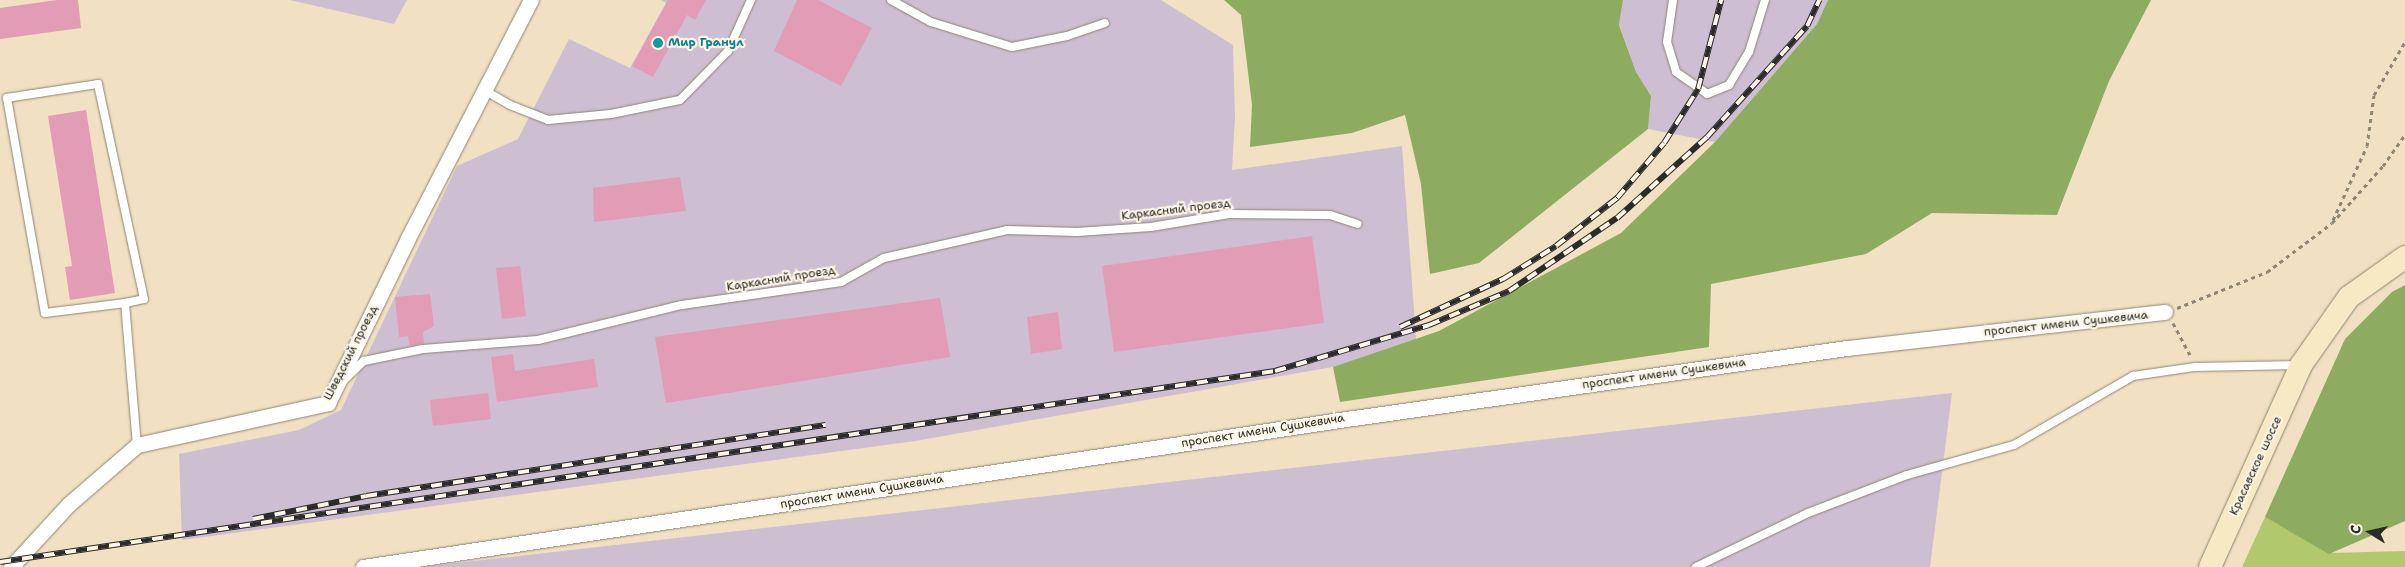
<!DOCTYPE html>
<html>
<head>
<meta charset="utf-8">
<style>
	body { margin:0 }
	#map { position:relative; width:2405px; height:567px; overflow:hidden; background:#f1e0c1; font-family:"Shantell Sans",sans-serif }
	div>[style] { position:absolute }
	.industrial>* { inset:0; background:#cebed1 }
	.green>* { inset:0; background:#b2c86c }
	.forest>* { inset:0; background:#8dac60 }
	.building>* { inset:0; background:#e29cb5 }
	.path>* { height:3px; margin-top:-1.5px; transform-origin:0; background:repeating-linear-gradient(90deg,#8e8676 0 4px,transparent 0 8px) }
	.roads { filter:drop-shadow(0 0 1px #8e8676) drop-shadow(0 0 1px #8e8676) }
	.lane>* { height:8px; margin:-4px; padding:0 4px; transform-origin:4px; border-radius:4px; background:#fff }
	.street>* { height:15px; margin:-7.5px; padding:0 7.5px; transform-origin:7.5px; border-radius:7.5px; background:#fff }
	.secondary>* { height:22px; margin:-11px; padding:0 11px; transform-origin:11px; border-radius:11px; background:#f7e9c3 }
	.rail>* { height:5.5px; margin-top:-2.75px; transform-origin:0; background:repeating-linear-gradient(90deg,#fcf5e5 0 11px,#2b2b2b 0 22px); box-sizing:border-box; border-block:1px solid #2b2b2b }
	.dots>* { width:14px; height:14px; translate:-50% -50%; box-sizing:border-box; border:2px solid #fcf5e5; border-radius:50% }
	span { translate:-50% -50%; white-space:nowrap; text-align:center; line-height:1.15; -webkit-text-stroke:4.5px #fcf5e5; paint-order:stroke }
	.culture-label { font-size:12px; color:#0d838f; font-weight:700 }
	.left { translate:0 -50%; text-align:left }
	.street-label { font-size:12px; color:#2b2b2b }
	.north { position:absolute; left:2345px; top:507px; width:50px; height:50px; -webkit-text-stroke:4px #fcf5e5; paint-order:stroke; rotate:280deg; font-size:14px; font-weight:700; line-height:20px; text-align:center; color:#2b2b2b }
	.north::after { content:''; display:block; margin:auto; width:18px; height:22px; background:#2b2b2b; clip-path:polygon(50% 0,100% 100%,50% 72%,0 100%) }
</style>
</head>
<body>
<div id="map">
	<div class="industrial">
		<i style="clip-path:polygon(290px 0,407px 0,394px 24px)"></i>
		<i style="clip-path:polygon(661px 0,1161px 0,1233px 45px,1235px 117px,1232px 170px,1402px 146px,1417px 352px,915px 441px,182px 540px,179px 454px,299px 430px,341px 410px,457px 166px,518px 139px,569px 39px,630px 68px,666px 3px)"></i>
		<i style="clip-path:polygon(1623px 0,1828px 0,1817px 24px,1715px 142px,1648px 129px,1651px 96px,1636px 72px,1619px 24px)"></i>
		<i style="clip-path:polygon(1952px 393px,1930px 567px,422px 567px)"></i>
	</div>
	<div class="green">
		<i style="clip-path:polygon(2265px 517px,2329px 553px,2405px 551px,2405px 567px,2242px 567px)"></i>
	</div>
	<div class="forest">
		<i style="clip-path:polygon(1224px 0,1623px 0,1619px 25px,1636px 72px,1651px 96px,1648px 129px,1479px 263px,1430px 274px,1421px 184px,1405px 115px,1352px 133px,1250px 147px,1252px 105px,1241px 15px)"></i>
		<i style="clip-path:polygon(1828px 0,2151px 0,2109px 81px,2057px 215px,1932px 213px,1866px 254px,1711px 284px,1709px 347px,1340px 402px,1333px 367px,1439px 331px,1621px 233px,1715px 142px,1817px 24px)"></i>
		<i style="clip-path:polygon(2405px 285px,2405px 521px,2329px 554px,2265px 517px,2345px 339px,2392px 292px)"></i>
	</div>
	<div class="building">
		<i style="clip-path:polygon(57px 0,78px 0,81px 28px,0 39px,0 8px)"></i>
		<i style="clip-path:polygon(668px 0,706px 0,695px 20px,687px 15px,653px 77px,632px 66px)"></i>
		<i style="clip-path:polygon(797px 0,818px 0,872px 28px,841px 86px,774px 51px)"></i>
		<i style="clip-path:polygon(86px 110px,115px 293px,70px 300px,65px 267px,72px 266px,48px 116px)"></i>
		<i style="clip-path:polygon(680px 177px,686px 211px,594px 222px,593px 188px)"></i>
		<i style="clip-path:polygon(1312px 236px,1324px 323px,1114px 352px,1102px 266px)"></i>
		<i style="clip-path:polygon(520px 266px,526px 316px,502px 319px,496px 268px)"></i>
		<i style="clip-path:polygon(430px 294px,434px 326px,423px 332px,424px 343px,410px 346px,408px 336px,399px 337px,395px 297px)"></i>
		<i style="clip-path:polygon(940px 298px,950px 357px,666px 403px,655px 337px)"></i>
		<i style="clip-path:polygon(1058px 312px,1062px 349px,1031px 354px,1027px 317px)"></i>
		<i style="clip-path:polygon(513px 354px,515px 371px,594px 359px,598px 387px,497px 402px,491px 357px)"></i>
		<i style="clip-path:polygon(488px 393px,491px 419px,433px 426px,430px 400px)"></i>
	</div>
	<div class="path">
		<i style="left:2333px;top:220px;width:81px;rotate:-65.3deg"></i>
		<i style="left:2367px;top:146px;width:51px;rotate:-82.2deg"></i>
		<i style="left:2374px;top:95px;width:61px;rotate:-59.7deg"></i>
		<i style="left:2177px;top:308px;width:97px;rotate:-21.8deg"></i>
		<i style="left:2267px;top:272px;width:81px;rotate:-37deg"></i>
		<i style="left:2332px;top:223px;width:76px;rotate:-48.2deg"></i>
		<i style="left:2383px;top:166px;width:38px;rotate:-55deg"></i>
		<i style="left:2173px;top:323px;width:38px;rotate:62deg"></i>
	</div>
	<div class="roads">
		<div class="lane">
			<i style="left:891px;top:0;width:46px;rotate:28.8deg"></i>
			<i style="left:931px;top:22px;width:85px;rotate:17.2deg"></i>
			<i style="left:1012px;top:47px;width:56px;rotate:-11.3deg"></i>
			<i style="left:1067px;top:36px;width:40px;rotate:-18.9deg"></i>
			<i style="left:1673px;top:0;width:42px;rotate:98.1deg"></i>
			<i style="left:1667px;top:42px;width:31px;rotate:73deg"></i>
			<i style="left:1676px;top:72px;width:38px;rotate:35deg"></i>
			<i style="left:1707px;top:94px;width:24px;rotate:-22deg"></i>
			<i style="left:1729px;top:85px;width:39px;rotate:-59deg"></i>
			<i style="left:1749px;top:52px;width:54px;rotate:-72.9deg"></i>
			<i style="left:484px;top:90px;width:30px;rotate:30deg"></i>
			<i style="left:510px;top:105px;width:41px;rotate:21.5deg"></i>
			<i style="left:548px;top:120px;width:63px;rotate:-5.4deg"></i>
			<i style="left:611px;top:114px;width:70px;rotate:-11.5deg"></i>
			<i style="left:680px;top:100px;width:69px;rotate:-45.6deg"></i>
			<i style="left:728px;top:51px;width:56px;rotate:-65.7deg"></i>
			<i style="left:125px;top:303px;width:19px;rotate:-12deg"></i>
			<i style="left:144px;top:299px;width:220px;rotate:-102.1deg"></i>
			<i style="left:98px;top:84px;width:92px;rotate:171.3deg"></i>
			<i style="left:7px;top:98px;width:218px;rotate:80deg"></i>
			<i style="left:45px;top:313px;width:81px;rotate:-7.1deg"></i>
			<i style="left:125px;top:303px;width:143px;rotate:85.2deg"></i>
			<i style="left:343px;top:381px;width:29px;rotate:-44deg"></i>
			<i style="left:364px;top:361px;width:60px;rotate:-11.5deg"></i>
			<i style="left:423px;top:349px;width:115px;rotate:-4.5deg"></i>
			<i style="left:538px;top:340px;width:148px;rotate:-13.7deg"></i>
			<i style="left:682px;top:305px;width:161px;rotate:-8.2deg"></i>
			<i style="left:841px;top:282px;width:49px;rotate:-29.2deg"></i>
			<i style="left:884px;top:258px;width:126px;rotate:-12.8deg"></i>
			<i style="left:1007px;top:230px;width:70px;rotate:1.6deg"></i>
			<i style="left:1077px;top:232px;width:74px;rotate:-3.9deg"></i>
			<i style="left:1151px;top:227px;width:79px;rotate:-9.5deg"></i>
			<i style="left:1229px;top:214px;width:101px;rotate:0.6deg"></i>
			<i style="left:1330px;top:215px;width:29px;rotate:18deg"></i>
			<i style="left:1696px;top:567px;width:124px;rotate:-25.7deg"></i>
			<i style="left:1808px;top:513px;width:106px;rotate:-21deg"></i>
			<i style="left:1907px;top:475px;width:111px;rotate:-15.7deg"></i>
			<i style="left:2014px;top:445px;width:138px;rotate:-30.1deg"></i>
			<i style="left:2133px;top:376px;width:63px;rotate:-8.3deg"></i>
			<i style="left:2195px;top:367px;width:104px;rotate:-1.1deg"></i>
		</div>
		<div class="street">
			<i style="left:11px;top:567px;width:86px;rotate:-47.4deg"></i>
			<i style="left:69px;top:504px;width:90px;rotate:-40.9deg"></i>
			<i style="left:137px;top:445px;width:196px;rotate:-12.4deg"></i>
			<i style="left:328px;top:403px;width:181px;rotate:-64.1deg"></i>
			<i style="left:407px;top:240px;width:270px;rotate:-62.7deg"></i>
			<i style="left:363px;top:567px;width:994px;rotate:-8.56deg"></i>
			<i style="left:1346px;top:419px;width:506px;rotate:-8.07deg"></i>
			<i style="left:1847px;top:348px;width:320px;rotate:-6.5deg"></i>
		</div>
		<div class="secondary">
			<i style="left:2210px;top:567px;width:222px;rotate:-65.7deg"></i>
			<i style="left:2301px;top:365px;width:83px;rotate:-54.8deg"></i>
			<i style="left:2349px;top:297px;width:69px;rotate:-35.5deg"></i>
		</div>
	</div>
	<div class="rail">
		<i style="left:1400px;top:327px;width:114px;rotate:-25deg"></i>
		<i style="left:1503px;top:279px;width:62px;rotate:-31.9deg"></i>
		<i style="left:1556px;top:246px;width:78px;rotate:-38.2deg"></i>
		<i style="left:1617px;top:198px;width:72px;rotate:-49.5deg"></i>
		<i style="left:1664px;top:143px;width:64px;rotate:-57.8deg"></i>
		<i style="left:1698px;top:89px;width:92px;rotate:-75.5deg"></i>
		<i style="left:253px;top:519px;width:115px;rotate:-11.5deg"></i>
		<i style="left:366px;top:496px;width:465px;rotate:-8.8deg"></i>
		<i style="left:0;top:562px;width:1289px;rotate:-8.52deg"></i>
		<i style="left:1275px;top:371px;width:161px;rotate:-16.6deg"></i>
		<i style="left:1429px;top:325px;width:87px;rotate:-23deg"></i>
		<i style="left:1509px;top:291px;width:130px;rotate:-34.1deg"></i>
		<i style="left:1617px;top:218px;width:121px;rotate:-42deg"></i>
		<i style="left:1707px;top:137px;width:149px;rotate:-48deg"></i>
		<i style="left:1807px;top:26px;width:29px;rotate:-65deg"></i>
	</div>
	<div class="dots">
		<i style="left:658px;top:43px;background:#0f9aa8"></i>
	</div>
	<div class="culture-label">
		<span class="left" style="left:668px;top:43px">Мир Гранул</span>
	</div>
	<div class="street-label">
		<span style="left:1176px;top:210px;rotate:-7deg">Каркасный проезд</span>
		<span style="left:781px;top:279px;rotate:-9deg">Каркасный проезд</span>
		<span style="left:2066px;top:324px;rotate:-6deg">проспект имени Сушкевича</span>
		<span style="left:351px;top:353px;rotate:-63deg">Шведский проезд</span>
		<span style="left:1664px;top:374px;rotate:-8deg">проспект имени Сушкевича</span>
		<span style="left:1263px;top:431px;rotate:-9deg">проспект имени Сушкевича</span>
		<span style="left:2256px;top:466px;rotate:-65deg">Красавское шоссе</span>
		<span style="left:862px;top:492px;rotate:-9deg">проспект имени Сушкевича</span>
	</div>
	<div class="north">С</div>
</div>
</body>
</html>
